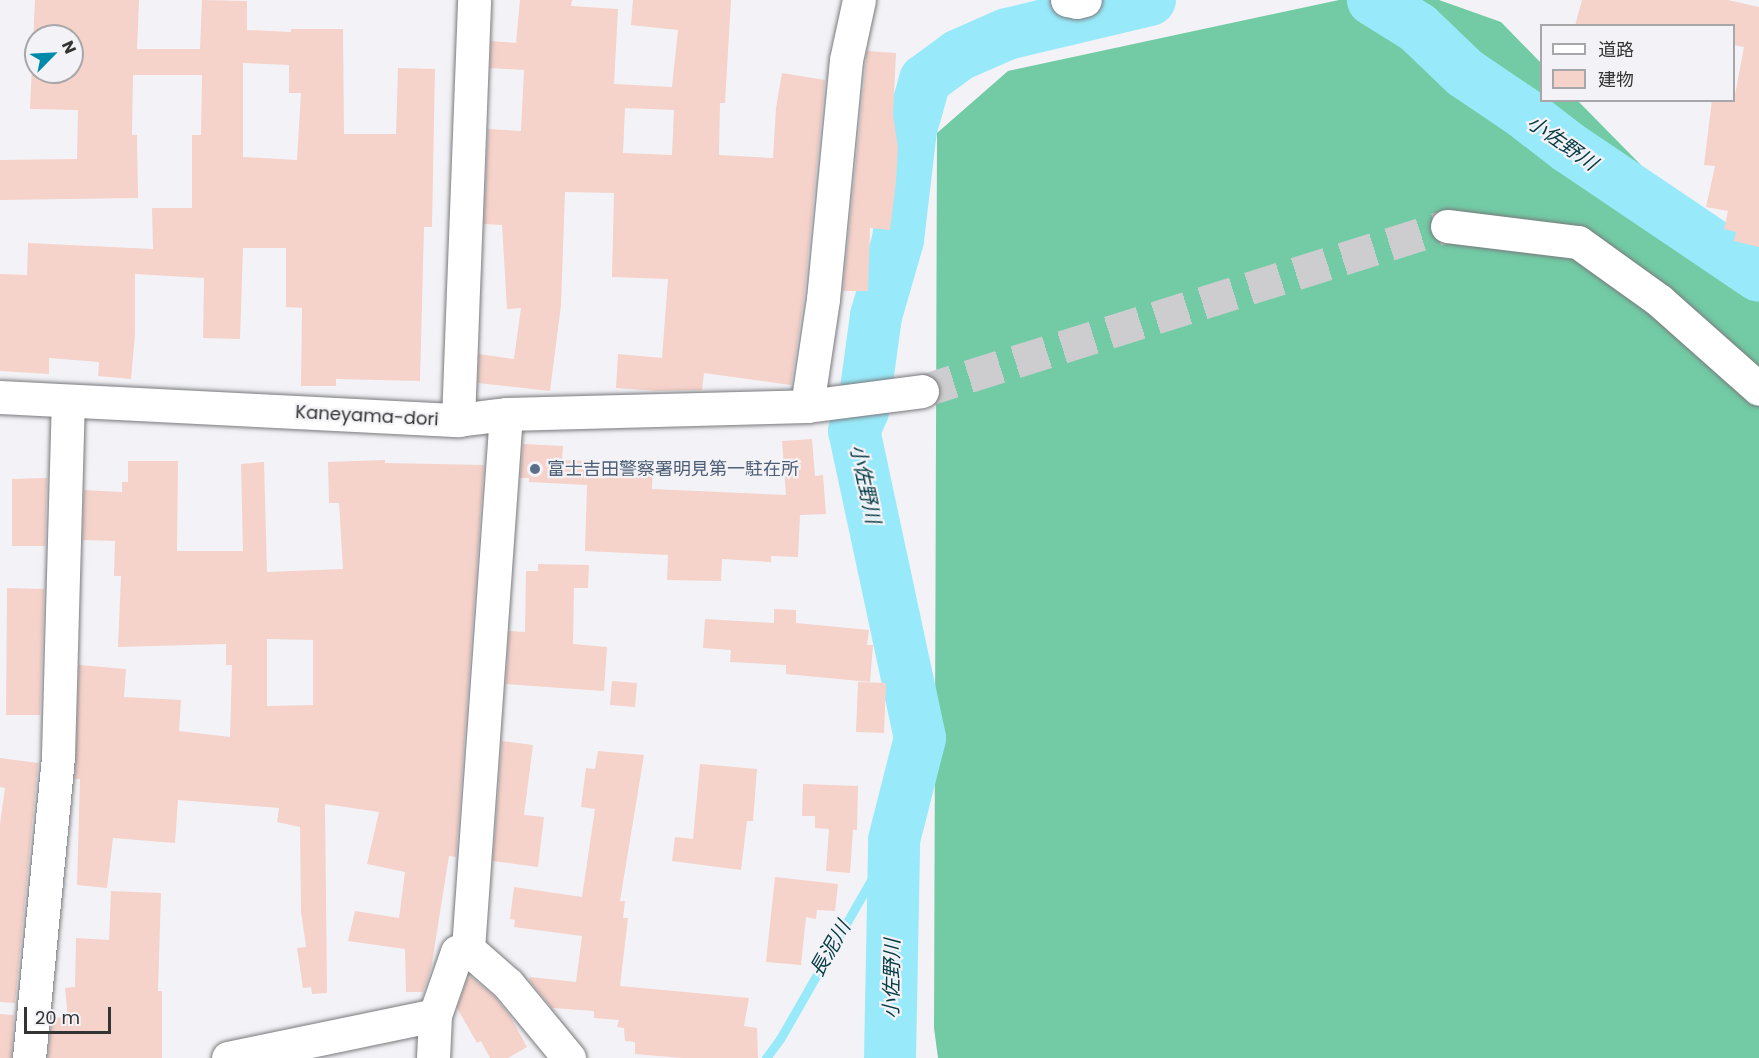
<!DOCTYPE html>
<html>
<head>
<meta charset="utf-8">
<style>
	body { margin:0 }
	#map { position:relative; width:1759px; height:1058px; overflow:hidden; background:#f3f3f7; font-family:Poppins,"Noto Sans JP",sans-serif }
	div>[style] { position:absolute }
	.forest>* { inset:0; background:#72cba5 }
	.stream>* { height:9px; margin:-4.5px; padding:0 4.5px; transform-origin:4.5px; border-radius:4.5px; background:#98eafa }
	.river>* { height:52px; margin:-26px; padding:0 26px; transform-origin:26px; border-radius:26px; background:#98eafa }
	.building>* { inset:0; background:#f5d2ca }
	.secondary-tunnel>* { height:33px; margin-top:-16.5px; transform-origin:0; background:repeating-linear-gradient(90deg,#cdcdd0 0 33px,transparent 0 49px) }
	.roads { filter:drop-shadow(0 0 2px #797a7d) drop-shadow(0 0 2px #797a7d) }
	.street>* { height:33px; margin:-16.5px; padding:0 16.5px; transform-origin:16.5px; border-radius:16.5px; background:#fff }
	.secondary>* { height:33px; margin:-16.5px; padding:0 16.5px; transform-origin:16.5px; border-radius:16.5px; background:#fff }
	.dots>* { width:16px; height:16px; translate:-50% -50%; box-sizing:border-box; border:3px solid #f3f3f7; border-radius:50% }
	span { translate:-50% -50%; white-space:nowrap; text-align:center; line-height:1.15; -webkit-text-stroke:4.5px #f3f3f7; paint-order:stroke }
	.street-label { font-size:18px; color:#343435 }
	.service-label { font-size:18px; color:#4e5e75 }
	.left { translate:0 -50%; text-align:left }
	.water-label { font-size:20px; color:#043a42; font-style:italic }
	.legend { position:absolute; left:1540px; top:24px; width:195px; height:78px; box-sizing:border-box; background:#f3f3f7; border:2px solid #a7a7a9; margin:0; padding:8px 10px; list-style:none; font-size:18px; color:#343435 }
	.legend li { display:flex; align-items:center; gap:12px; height:30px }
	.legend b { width:30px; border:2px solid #a7a7a9 }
	.north { position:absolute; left:24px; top:24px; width:60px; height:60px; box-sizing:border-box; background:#f3f3f7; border:2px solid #a7a7a9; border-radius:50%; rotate:66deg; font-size:16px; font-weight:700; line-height:24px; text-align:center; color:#343435 }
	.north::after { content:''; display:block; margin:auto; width:21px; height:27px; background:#008aa9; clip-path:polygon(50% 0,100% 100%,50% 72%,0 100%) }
	.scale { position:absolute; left:24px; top:1007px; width:87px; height:27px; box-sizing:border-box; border:3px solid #343435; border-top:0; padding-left:8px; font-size:18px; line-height:21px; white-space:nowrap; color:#343435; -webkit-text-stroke:4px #f3f3f7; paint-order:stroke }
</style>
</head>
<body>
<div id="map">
	<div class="forest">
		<i style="clip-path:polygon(1339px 0,1439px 0,1501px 22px,1541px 63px,1542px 100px,1578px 101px,1759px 285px,1759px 1058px,938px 1058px,934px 1028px,937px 133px,1008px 71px)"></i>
	</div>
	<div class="stream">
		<i style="left:766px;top:1058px;width:24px;rotate:-54deg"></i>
		<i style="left:780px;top:1039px;width:229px;rotate:-60.2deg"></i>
	</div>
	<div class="river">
		<i style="left:1373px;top:0;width:53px;rotate:31.9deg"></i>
		<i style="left:1418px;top:28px;width:65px;rotate:43.8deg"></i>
		<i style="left:1465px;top:73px;width:71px;rotate:34.1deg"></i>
		<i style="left:1524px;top:113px;width:56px;rotate:37.7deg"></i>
		<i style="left:1568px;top:147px;width:230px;rotate:34deg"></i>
		<i style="left:890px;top:1058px;width:218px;rotate:-88.9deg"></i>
		<i style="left:894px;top:840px;width:105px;rotate:-75.7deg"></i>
		<i style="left:920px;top:738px;width:314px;rotate:-102.1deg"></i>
		<i style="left:854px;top:431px;width:22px;rotate:-66deg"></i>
		<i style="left:863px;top:411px;width:96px;rotate:-82.2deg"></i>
		<i style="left:876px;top:316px;width:79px;rotate:-73.9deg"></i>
		<i style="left:898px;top:240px;width:111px;rotate:-83.3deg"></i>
		<i style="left:911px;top:130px;width:52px;rotate:-74.4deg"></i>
		<i style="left:925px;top:80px;width:42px;rotate:-36.3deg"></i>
		<i style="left:959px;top:55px;width:52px;rotate:-23.6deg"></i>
		<i style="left:1007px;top:34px;width:147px;rotate:-13.4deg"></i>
	</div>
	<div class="building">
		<i style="clip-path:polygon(evenodd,35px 0,139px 0,137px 49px,200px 49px,202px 0,247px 1px,247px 30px,291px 32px,291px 29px,343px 29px,344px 134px,396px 134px,398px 68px,435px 69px,432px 227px,424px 227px,420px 381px,336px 379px,336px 386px,301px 386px,302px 308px,286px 307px,286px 248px,243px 248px,240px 339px,203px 338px,204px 278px,135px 274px,135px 334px,131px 379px,98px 376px,99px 362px,49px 358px,49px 374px,0 371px,0 274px,27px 275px,28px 243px,153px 249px,152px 208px,192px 208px,192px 135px,201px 135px,202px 75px,133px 75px,132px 135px,137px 135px,138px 198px,0 200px,0 160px,77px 159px,78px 110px,30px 109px,35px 0,36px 36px,72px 36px,72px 72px,36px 72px,36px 36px,35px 0,243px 63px,289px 65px,289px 93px,301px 93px,297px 160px,243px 157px,243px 63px)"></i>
		<i style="clip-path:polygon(evenodd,520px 0,572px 0,571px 6px,618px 9px,614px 84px,672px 87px,678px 30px,631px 25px,633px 0,731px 0,725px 103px,720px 103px,719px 155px,773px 158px,776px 108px,782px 73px,825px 80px,804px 297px,791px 385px,704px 373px,702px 390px,658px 391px,616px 388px,618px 354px,662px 358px,668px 279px,612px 277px,614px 193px,565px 192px,561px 305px,550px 391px,478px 383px,479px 354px,514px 359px,521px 308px,507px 309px,502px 225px,484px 224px,488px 129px,521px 131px,524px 70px,490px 68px,491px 41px,516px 43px,520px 0,625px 108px,674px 110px,672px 155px,623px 153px,625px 108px)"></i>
		<i style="clip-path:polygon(1582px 0,1728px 0,1759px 7px,1759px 247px,1734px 241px,1736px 232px,1724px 229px,1728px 211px,1706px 207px,1715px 166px,1704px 165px,1712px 100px,1734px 100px,1744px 47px,1734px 45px,1734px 26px,1575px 26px)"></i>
		<i style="clip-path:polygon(867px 51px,896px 53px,893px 115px,898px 147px,896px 181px,890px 230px,870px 228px,868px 291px,843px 291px)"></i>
		<i style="clip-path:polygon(812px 439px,815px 476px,823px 475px,826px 514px,800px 515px,798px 557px,771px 556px,771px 562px,722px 559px,721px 581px,667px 580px,668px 555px,585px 551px,587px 485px,529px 482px,529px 478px,520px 478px,523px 444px,563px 446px,562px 460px,653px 463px,652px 489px,786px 495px,782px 441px)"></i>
		<i style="clip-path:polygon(evenodd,385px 460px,385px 463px,484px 465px,456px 857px,449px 856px,431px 969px,423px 992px,406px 992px,405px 949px,348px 941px,355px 911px,399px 918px,405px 872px,367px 864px,379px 812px,325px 804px,327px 993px,312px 994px,311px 987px,303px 988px,297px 948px,306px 947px,301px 911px,300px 827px,277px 822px,279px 808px,178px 800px,175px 843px,113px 838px,107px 888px,77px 885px,80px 779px,75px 779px,79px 665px,126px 669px,124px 697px,181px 700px,179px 731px,230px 737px,232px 665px,226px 665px,226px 644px,118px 647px,121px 576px,114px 576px,115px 541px,83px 540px,84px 490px,122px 492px,122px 482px,128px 482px,128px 461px,178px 461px,177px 551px,243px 551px,241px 464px,264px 462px,267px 572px,343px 569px,339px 503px,329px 503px,328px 462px,385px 460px,267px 639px,313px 640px,313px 705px,267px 706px,267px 639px)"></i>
		<i style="clip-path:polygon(47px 478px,45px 546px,12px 546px,12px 479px)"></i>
		<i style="clip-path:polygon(538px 564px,589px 565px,588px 588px,574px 588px,573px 644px,607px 647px,604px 691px,506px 684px,509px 631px,525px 632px,526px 571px,538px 571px)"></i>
		<i style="clip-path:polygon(7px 588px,44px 589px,40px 715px,6px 715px)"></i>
		<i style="clip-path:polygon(774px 609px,796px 610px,796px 623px,869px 630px,867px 645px,873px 645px,870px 682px,786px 674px,786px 665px,730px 662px,731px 650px,703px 648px,705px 619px,774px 623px)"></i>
		<i style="clip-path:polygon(612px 681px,637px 683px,635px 707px,610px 705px)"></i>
		<i style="clip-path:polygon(858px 682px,886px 683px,884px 733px,856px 732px)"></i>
		<i style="clip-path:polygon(502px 741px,533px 745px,524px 815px,544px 817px,538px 867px,493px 861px)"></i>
		<i style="clip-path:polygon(598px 751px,644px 755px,620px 901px,625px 901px,623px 918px,628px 918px,620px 986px,749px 998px,744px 1026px,757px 1028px,758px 1058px,682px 1058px,635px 1054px,635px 1042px,625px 1041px,624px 1028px,617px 1027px,619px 1020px,594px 1018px,594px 1011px,552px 1008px,529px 980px,530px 977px,576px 982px,582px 936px,514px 927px,515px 920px,510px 919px,514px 887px,582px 897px,595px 809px,581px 807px,586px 768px,595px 769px)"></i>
		<i style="clip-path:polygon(0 758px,38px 763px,15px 1003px,0 1002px,0 824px,5px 788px,0 787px)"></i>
		<i style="clip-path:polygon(700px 764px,757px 769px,753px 821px,747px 821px,741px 870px,672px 861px,675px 837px,693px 839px)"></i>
		<i style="clip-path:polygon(803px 784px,858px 786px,857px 830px,853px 830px,850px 873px,826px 871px,829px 829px,815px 828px,815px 816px,802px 816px)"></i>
		<i style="clip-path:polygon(775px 877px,838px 884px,835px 911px,817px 910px,816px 919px,806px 917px,801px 965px,766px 962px)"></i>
		<i style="clip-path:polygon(111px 891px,161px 893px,158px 991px,162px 991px,162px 1058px,48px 1058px,52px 1017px,68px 1018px,65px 988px,75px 987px,76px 938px,109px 940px)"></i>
		<i style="clip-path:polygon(471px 977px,495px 997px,510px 1016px,527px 1047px,508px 1058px,490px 1058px,481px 1041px,477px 1043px,457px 1008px,467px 979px)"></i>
		<i style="clip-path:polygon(0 1014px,14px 1015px,11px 1058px,0 1058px)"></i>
	</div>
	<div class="secondary-tunnel">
		<i style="left:922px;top:391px;width:550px;rotate:-17.45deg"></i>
	</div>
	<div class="roads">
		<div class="street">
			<i style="left:1067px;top:0;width:10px;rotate:11deg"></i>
			<i style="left:1077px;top:2px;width:8px;rotate:-14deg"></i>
			<i style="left:807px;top:406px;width:108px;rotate:-81.5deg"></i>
			<i style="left:823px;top:299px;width:240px;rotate:-84.5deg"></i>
			<i style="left:846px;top:60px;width:61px;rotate:-77.8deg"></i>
			<i style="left:468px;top:949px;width:536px;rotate:-85.94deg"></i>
			<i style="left:468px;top:949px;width:53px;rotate:41.2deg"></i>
			<i style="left:508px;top:984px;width:96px;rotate:50.5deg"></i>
			<i style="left:29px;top:1058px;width:304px;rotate:-84.5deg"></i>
			<i style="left:58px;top:755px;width:352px;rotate:-88.4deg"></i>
			<i style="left:228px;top:1058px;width:211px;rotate:-11.7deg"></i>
			<i style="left:433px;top:1058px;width:43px;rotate:-87.3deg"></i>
			<i style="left:435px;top:1015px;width:67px;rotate:-70.8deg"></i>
			<i style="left:457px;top:952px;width:11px;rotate:-15deg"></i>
		</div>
		<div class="secondary">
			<i style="left:1447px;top:226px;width:132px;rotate:7deg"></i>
			<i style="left:1578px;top:242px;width:101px;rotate:35.7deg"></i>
			<i style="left:1660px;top:301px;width:132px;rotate:41.6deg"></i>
			<i style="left:0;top:397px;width:459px;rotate:2.9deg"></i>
			<i style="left:458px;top:420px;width:48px;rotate:-7.1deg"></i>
			<i style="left:506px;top:414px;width:301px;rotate:-1.5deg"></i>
			<i style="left:807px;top:406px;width:116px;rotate:-7.4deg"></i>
			<i style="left:458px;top:420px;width:420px;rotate:-87.8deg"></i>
		</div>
	</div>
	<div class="dots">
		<i style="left:535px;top:469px;background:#5c6f8a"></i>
	</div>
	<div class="street-label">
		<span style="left:367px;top:416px;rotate:3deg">Kaneyama-dori</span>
	</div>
	<div class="service-label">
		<span class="left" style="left:547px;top:469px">富士吉田警察署明見第一駐在所</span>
	</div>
	<div class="water-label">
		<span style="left:1562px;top:143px;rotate:35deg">小佐野川</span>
		<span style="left:865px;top:484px;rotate:78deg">小佐野川</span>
		<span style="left:830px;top:949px;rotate:-60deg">長泥川</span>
		<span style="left:892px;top:979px;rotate:-89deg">小佐野川</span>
	</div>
	<ul class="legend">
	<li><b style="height:8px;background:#fff"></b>道路</li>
	<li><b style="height:16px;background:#f5d2ca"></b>建物</li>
	</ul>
	<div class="north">N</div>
	<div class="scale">20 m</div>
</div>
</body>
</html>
